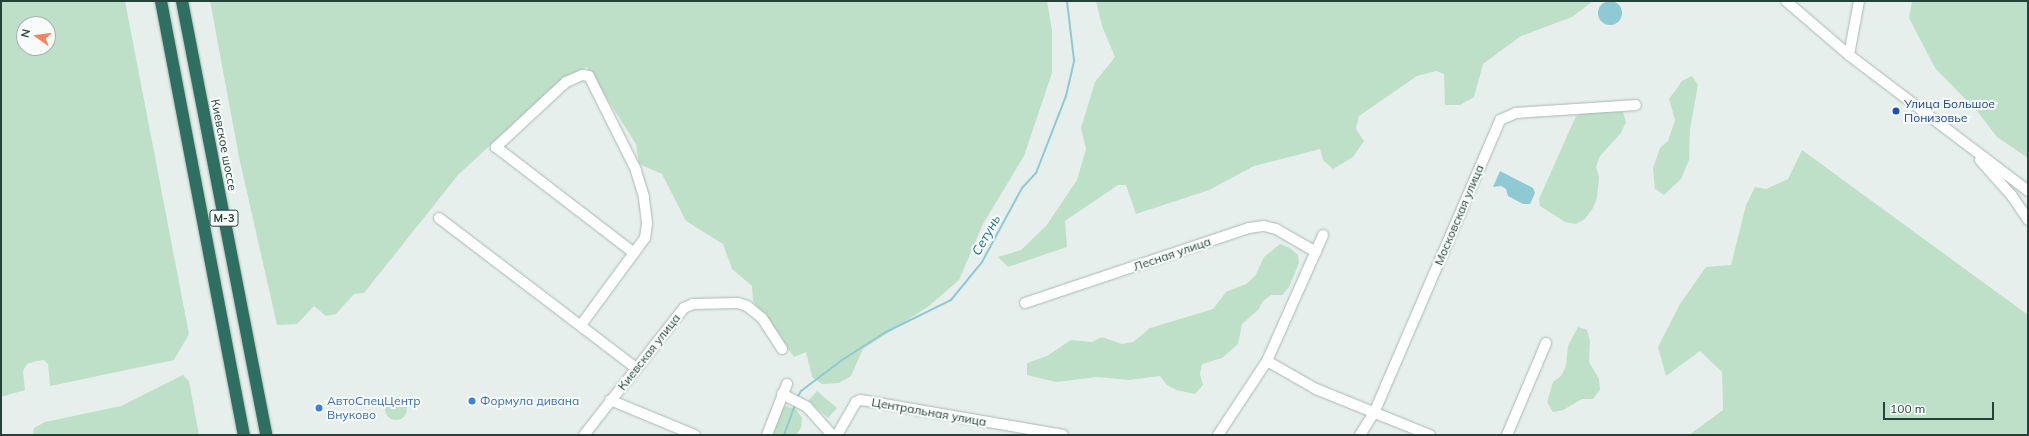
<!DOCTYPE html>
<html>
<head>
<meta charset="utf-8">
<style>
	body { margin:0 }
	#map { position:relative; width:2029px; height:436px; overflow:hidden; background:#e6efeb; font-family:Mulish,sans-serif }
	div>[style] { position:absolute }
	.green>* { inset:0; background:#bfe0c8 }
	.round { border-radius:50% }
	.water>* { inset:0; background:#8ec9d4 }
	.stream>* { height:2px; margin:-1px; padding:0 1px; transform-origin:1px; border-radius:1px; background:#8ec9d4 }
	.roads { filter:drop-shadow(0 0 1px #a8b8b2) drop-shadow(0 0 1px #a8b8b2) }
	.minor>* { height:10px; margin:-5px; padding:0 5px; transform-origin:5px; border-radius:5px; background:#fff }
	.highway>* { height:12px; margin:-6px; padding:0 6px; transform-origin:6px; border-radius:6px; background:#2f6f62 }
	.dots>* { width:11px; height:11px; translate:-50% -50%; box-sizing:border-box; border:2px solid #f7fbf9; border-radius:50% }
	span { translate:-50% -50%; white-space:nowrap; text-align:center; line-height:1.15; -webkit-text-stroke:4px #f7fbf9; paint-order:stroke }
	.shield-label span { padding:1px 3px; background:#f7fbf9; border:1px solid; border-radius:3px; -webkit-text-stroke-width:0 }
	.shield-label { font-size:11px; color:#24423a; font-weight:700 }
	.transit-label { font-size:12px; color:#164399 }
	.left { translate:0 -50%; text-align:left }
	.street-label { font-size:12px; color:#24423a }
	.shop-label { font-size:12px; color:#366cbe }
	.water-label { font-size:13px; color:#1c6f80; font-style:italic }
	.frame { position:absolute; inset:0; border:2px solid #24423a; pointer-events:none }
	.north { position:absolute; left:16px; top:16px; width:40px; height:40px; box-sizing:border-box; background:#f7fbf9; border:1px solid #a3b1ad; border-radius:50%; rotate:284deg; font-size:11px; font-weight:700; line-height:16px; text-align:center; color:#24423a }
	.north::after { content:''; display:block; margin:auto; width:14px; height:18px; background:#f4845f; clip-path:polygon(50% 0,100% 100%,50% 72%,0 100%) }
	.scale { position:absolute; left:1883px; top:402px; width:111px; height:18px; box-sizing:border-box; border:2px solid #24423a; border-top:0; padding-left:5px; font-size:12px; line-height:14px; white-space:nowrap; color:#24423a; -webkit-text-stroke:3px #f7fbf9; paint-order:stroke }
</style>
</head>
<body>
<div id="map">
	<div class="green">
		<i style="clip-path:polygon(evenodd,1px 1px,125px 1px,189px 334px,174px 360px,50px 386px,48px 364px,44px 360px,36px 361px,27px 364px,23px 371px,25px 390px,1px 397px,1px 1px,24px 24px,48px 24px,48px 48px,24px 48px,24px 24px)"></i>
		<i style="clip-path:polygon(210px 1px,1047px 1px,1052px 30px,1052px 73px,1024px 156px,983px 224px,959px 280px,929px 306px,863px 349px,851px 376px,839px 383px,822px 384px,812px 377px,806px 352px,794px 357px,753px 301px,752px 286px,732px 269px,723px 244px,686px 221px,662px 174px,639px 164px,636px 144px,587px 67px,563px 78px,458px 175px,364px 293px,354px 294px,336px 314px,326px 316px,314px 306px,297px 324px,277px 325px,239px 157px)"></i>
		<i style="clip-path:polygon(1096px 1px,1593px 1px,1572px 17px,1521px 36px,1483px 64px,1474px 97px,1460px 105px,1445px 105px,1444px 74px,1436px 71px,1417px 76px,1359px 116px,1356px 129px,1364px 141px,1353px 157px,1333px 169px,1323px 160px,1320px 149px,1254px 166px,1209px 190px,1136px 214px,1126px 185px,1118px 185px,1065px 221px,1067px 247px,1008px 267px,998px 257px,1021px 250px,1046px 226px,1077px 180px,1086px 149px,1081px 128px,1095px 82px,1115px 57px,1102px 26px)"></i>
		<i style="clip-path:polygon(1912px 1px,2028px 1px,2028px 158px,1997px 137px,1977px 111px,1935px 68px,1909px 18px)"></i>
		<i style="clip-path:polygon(1692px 76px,1698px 85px,1690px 129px,1689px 160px,1681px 179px,1664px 195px,1655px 189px,1653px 168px,1660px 148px,1668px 141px,1675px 120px,1669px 99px,1682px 81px)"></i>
		<i style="clip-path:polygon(1585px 112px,1623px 112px,1626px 122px,1621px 133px,1600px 156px,1596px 167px,1599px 177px,1597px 198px,1593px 208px,1585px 219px,1576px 224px,1565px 222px,1540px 206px,1539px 199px,1576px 116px)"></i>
		<i style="clip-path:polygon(1802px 150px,2028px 315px,2028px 435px,1689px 435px,1723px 410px,1722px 372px,1700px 351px,1666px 376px,1658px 347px,1680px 304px,1706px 267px,1731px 265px,1746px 205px,1755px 187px,1766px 189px,1788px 179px)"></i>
		<i style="clip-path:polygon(1280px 244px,1290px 248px,1298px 255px,1299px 263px,1289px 287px,1282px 295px,1271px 295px,1263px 301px,1258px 310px,1242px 324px,1238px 344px,1222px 358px,1202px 364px,1200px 374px,1203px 385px,1195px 394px,1176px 390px,1167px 385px,1160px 376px,1129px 380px,1098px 377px,1056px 382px,1027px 375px,1027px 363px,1047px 356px,1071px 340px,1092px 342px,1102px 337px,1122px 344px,1133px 342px,1150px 328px,1213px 309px,1226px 292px,1246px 284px,1255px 276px,1264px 257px)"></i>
		<i style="clip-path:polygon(1578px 327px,1587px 330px,1590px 341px,1589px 362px,1599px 379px,1600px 390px,1593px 399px,1582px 399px,1563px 410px,1553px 412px,1547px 402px,1553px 382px,1561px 376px,1566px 366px,1568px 346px)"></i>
		<i style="clip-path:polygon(183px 375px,189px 381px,199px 435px,33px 435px,34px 428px,45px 422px,121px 406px)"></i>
		<i style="clip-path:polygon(817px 391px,837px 408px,828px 418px,808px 401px)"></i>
		<i class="round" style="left:385px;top:398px;width:22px;height:22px"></i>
		<i style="clip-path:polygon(782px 405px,796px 409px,802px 418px,801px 428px,796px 435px,772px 435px)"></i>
	</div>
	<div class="water">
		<i class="round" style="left:1598px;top:1px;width:24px;height:24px"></i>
		<i style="clip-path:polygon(1500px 171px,1533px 188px,1535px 193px,1530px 204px,1523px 204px,1508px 196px,1506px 189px,1501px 186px,1493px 187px)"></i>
	</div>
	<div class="stream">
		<i style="left:797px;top:398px;width:8px;rotate:-60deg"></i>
		<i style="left:801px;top:391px;width:51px;rotate:-37.1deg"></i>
		<i style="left:842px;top:360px;width:50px;rotate:-32.7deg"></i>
		<i style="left:884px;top:333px;width:75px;rotate:-26.2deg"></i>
		<i style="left:951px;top:300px;width:49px;rotate:-50.8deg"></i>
		<i style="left:982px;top:262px;width:84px;rotate:-61.6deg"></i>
		<i style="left:1022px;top:188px;width:21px;rotate:-47deg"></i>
		<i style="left:1036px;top:173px;width:83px;rotate:-68.7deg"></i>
		<i style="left:1066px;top:96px;width:37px;rotate:-77deg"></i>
		<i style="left:1074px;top:60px;width:59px;rotate:-96.8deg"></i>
		<i style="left:784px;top:435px;width:30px;rotate:-70deg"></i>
	</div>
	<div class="roads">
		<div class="minor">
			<i style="left:1786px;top:1px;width:83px;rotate:40.6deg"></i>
			<i style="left:1849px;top:55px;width:225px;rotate:37.2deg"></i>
			<i style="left:1849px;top:55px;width:55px;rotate:-79.5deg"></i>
			<i style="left:1980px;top:160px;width:48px;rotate:48.4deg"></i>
			<i style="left:2012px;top:196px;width:29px;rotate:56deg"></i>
			<i style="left:439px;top:218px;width:248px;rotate:37.3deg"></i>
			<i style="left:1025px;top:303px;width:236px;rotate:-18.5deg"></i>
			<i style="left:1249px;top:228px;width:15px;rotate:-8deg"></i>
			<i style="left:1264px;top:226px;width:12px;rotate:14deg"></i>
			<i style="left:1276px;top:229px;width:46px;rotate:29.9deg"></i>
			<i style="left:581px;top:325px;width:108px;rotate:-53.7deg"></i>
			<i style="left:645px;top:238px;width:15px;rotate:-82deg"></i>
			<i style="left:647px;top:223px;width:26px;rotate:-97deg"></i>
			<i style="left:644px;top:197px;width:28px;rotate:-107deg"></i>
			<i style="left:636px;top:170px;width:105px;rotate:-116.6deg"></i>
			<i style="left:589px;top:76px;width:7px;rotate:-172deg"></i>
			<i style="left:582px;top:75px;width:17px;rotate:156deg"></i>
			<i style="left:566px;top:82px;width:96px;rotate:137.1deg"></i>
			<i style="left:496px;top:147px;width:174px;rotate:37.5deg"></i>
			<i style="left:1267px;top:361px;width:56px;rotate:29.7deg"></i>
			<i style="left:1316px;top:389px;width:123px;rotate:22deg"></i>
			<i style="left:782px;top:394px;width:28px;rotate:27deg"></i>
			<i style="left:807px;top:407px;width:38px;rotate:48deg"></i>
			<i style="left:610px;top:400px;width:92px;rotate:22.4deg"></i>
			<i style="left:584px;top:435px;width:162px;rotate:-51.8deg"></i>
			<i style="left:684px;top:308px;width:10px;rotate:-24deg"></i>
			<i style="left:693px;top:304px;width:45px;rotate:-1.3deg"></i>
			<i style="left:738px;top:303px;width:9px;rotate:18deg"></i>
			<i style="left:747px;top:306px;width:19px;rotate:39deg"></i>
			<i style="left:762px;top:318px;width:37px;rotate:57deg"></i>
			<i style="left:767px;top:435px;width:55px;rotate:-68.6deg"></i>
			<i style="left:837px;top:435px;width:38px;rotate:-60deg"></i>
			<i style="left:856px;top:402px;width:5px;rotate:-22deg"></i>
			<i style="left:861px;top:400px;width:205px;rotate:9.8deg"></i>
			<i style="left:1218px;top:435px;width:89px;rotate:-56.5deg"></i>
			<i style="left:1267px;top:361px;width:138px;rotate:-66deg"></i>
			<i style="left:1360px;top:435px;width:26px;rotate:-58deg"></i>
			<i style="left:1374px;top:413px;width:319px;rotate:-66.7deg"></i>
			<i style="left:1500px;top:120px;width:17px;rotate:-24deg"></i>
			<i style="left:1516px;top:113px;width:120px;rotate:-3.8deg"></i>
			<i style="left:1507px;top:435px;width:100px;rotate:-67deg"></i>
		</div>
		<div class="highway">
			<i style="left:161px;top:1px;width:442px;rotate:79.2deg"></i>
			<i style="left:182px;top:1px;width:442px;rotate:79deg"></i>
		</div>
	</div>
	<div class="dots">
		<i style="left:1896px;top:111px;background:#1a4fb4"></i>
		<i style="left:472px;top:401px;background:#3f7fe0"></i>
		<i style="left:319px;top:408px;background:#3f7fe0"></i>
	</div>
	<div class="shield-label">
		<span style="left:224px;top:218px">М-3</span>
	</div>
	<div class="transit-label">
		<span class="left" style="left:1904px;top:111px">Улица Большое<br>Понизовье</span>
	</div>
	<div class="street-label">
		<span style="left:224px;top:145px;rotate:79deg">Киевское шоссе</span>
		<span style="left:1459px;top:215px;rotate:-67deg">Московская улица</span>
		<span style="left:1172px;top:254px;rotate:-19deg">Лесная улица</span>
		<span style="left:649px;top:352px;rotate:-52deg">Киевская улица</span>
		<span style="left:929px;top:412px;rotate:10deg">Центральная улица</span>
	</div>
	<div class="shop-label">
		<span class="left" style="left:327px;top:408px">АвтоСпецЦентр<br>Внуково</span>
		<span class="left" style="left:480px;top:401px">Формула дивана</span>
	</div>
	<div class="water-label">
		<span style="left:986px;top:235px;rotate:-61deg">Сетунь</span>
	</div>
	<div class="frame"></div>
	<div class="north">N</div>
	<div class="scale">100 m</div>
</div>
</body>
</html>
